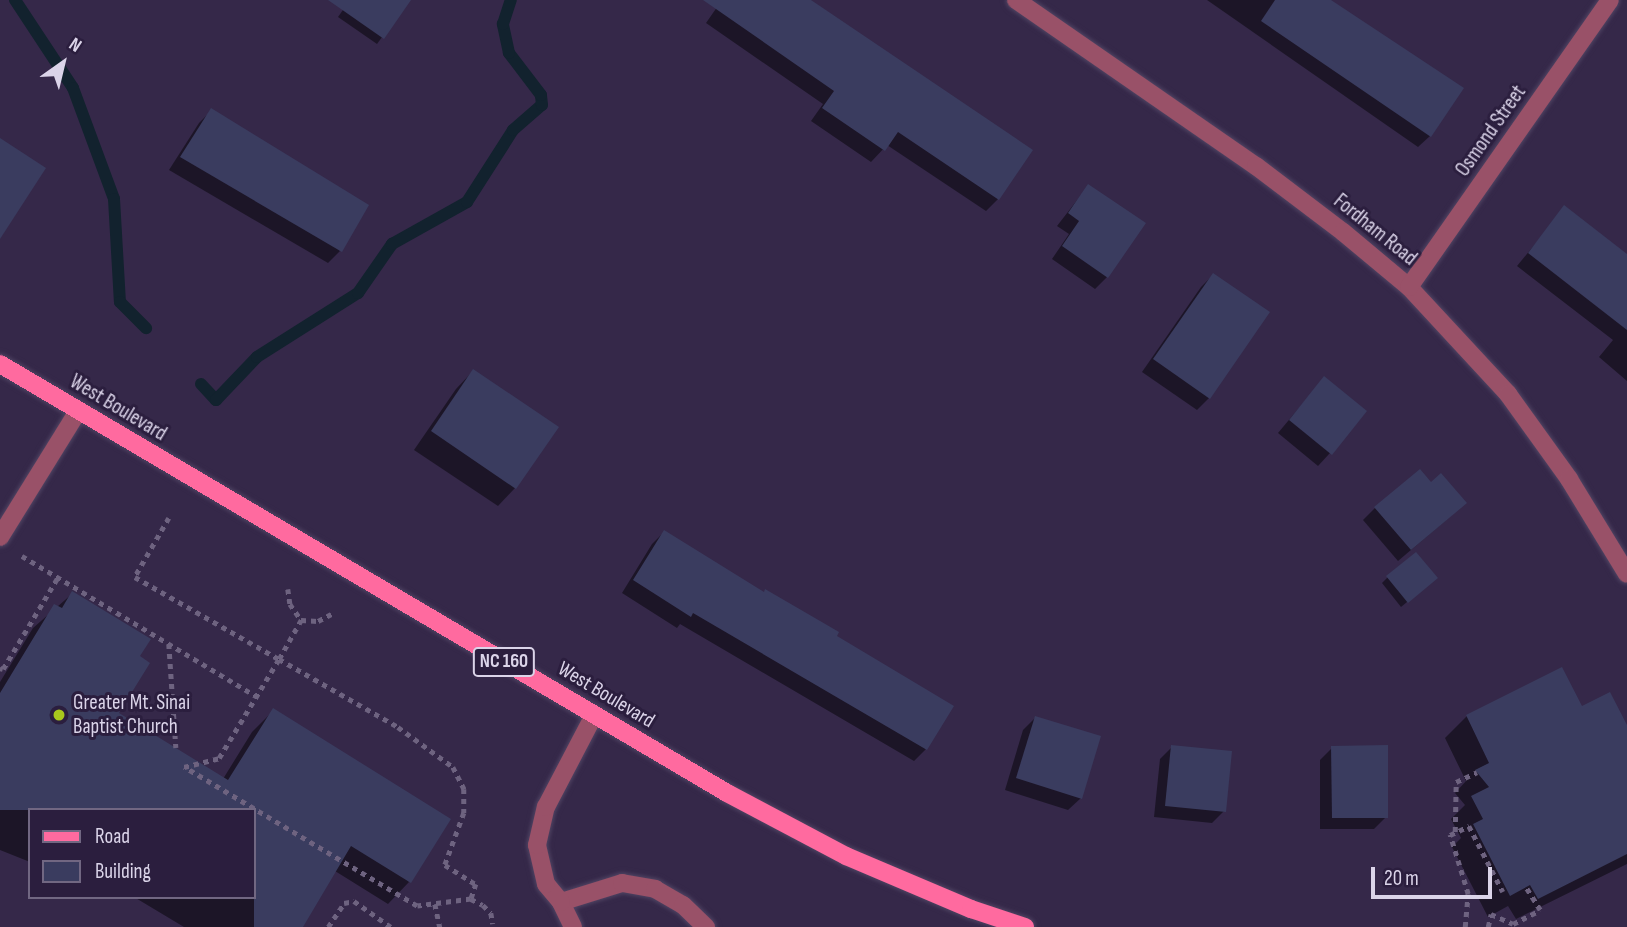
<!DOCTYPE html>
<html>
<head>
<meta charset="utf-8">
<style>
	body { margin:0 }
	#map { position:relative; width:1627px; height:927px; overflow:hidden; background:#352849; font-family:"Sofia Sans Condensed",sans-serif }
	div>[style] { position:absolute }
	.shadow>* { inset:0; background:#0007 }
	.stream>* { height:12px; margin:-6px; padding:0 6px; transform-origin:6px; border-radius:6px; background:#12222e }
	.building>* { inset:0; background:#3a3c5f }
	.path>* { height:4.5px; margin-top:-2.25px; transform-origin:0; background:repeating-linear-gradient(90deg,#6e6380 0 5px,transparent 0 10px) }
	.roads { filter:drop-shadow(0 0 2px #504463) drop-shadow(0 0 2px #504463) }
	.service>* { height:18px; margin:-9px; padding:0 9px; transform-origin:9px; border-radius:9px; background:#995168 }
	.minor>* { height:18px; margin:-9px; padding:0 9px; transform-origin:9px; border-radius:9px; background:#995168 }
	.primary>* { height:18px; margin:-9px; padding:0 9px; transform-origin:9px; border-radius:9px; background:#ff6a9f }
	.dots>* { width:19px; height:19px; translate:-50% -50%; box-sizing:border-box; border:4px solid #2b1e3e; border-radius:50% }
	span { translate:-50% -50%; white-space:nowrap; text-align:center; line-height:1.15; -webkit-text-stroke:6px #2b1e3e; paint-order:stroke }
	.shield-label span { padding:2px 5px; background:#2b1e3e; border:2px solid; border-radius:5px; -webkit-text-stroke-width:0 }
	.shield-label { font-size:19px; color:#dbd4e9; font-weight:700 }
	.street-label { font-size:21px; color:#dbd4e9 }
	.poi-label { font-size:21px; color:#dbd4e9 }
	.left { translate:0 -50%; text-align:left }
	.legend { position:absolute; left:28px; top:808px; width:228px; height:91px; box-sizing:border-box; background:#2b1e3e; border:2px solid #716782; margin:0; padding:9px 12px; list-style:none; font-size:21px; color:#dbd4e9 }
	.legend li { display:flex; align-items:center; gap:14px; height:35px }
	.legend b { width:35px; border:2px solid #716782 }
	.north { position:absolute; left:28px; top:28px; width:70px; height:70px; -webkit-text-stroke:5px #2b1e3e; paint-order:stroke; rotate:34deg; font-size:19px; font-weight:700; line-height:28px; text-align:center; color:#dbd4e9 }
	.north::after { content:''; display:block; margin:auto; width:24px; height:32px; background:#dbd4e9; clip-path:polygon(50% 0,100% 100%,50% 72%,0 100%) }
	.scale { position:absolute; left:1371px; top:867px; width:121px; height:32px; box-sizing:border-box; border:4px solid #dbd4e9; border-top:0; padding-left:9px; font-size:21px; line-height:24px; white-space:nowrap; color:#dbd4e9; -webkit-text-stroke:5px #2b1e3e; paint-order:stroke }
</style>
</head>
<body>
<div id="map">
	<div class="shadow">
		<i style="clip-path:polygon(350px 0,409px 0,377px 44px,338px 17px)"></i>
		<i style="clip-path:polygon(722px 0,810px 0,1031px 151px,998px 199px,986px 211px,887px 145px,871px 162px,811px 121px,823px 104px,706px 23px)"></i>
		<i style="clip-path:polygon(1207px 0,1329px 0,1430px 136px,1418px 147px)"></i>
		<i style="clip-path:polygon(211px 111px,340px 251px,328px 263px,169px 170px,199px 123px)"></i>
		<i style="clip-path:polygon(1088px 186px,1107px 277px,1095px 289px,1052px 259px,1069px 234px,1057px 226px)"></i>
		<i style="clip-path:polygon(1565px 208px,1627px 268px,1627px 381px,1599px 357px,1613px 340px,1517px 266px)"></i>
		<i style="clip-path:polygon(1213px 275px,1209px 398px,1197px 410px,1142px 372px,1201px 287px)"></i>
		<i style="clip-path:polygon(473px 371px,515px 488px,498px 506px,414px 450px,456px 389px)"></i>
		<i style="clip-path:polygon(1324px 378px,1330px 453px,1318px 466px,1278px 433px)"></i>
		<i style="clip-path:polygon(1375px 508px,1452px 515px,1398px 561px,1363px 520px)"></i>
		<i style="clip-path:polygon(664px 532px,835px 637px,926px 749px,914px 761px,680px 624px,677px 628px,622px 593px,652px 544px)"></i>
		<i style="clip-path:polygon(1388px 577px,1430px 583px,1401px 607px,1382px 583px)"></i>
		<i style="clip-path:polygon(73px 593px,138px 657px,117px 714px,223px 779px,252px 732px,274px 710px,409px 882px,388px 904px,335px 871px,301px 927px,184px 927px,134px 897px,254px 897px,254px 810px,30px 810px,30px 862px,0 850px,0 682px,33px 628px)"></i>
		<i style="clip-path:polygon(1561px 669px,1581px 708px,1627px 729px,1627px 864px,1516px 919px,1508px 906px,1488px 917px,1452px 847px,1461px 838px,1451px 819px,1465px 805px,1455px 793px,1466px 781px,1445px 738px,1467px 716px)"></i>
		<i style="clip-path:polygon(1035px 718px,1081px 798px,1068px 810px,1005px 790px,1023px 730px)"></i>
		<i style="clip-path:polygon(1172px 747px,1224px 811px,1212px 823px,1154px 817px,1160px 759px)"></i>
		<i style="clip-path:polygon(1332px 748px,1386px 817px,1374px 829px,1320px 829px,1320px 760px)"></i>
	</div>
	<div class="stream">
		<i style="left:15px;top:0;width:105px;rotate:56.6deg"></i>
		<i style="left:73px;top:88px;width:118px;rotate:69.7deg"></i>
		<i style="left:114px;top:199px;width:103px;rotate:86.7deg"></i>
		<i style="left:120px;top:302px;width:37px;rotate:45deg"></i>
		<i style="left:201px;top:384px;width:22px;rotate:47deg"></i>
		<i style="left:216px;top:400px;width:59px;rotate:-46.4deg"></i>
		<i style="left:257px;top:357px;width:120px;rotate:-32.4deg"></i>
		<i style="left:358px;top:293px;width:60px;rotate:-55.2deg"></i>
		<i style="left:392px;top:244px;width:86px;rotate:-29.2deg"></i>
		<i style="left:467px;top:202px;width:85px;rotate:-57.4deg"></i>
		<i style="left:513px;top:130px;width:38px;rotate:-41deg"></i>
		<i style="left:542px;top:105px;width:10px;rotate:-96deg"></i>
		<i style="left:541px;top:95px;width:53px;rotate:-127.3deg"></i>
		<i style="left:509px;top:53px;width:30px;rotate:-102deg"></i>
		<i style="left:503px;top:24px;width:25px;rotate:-72deg"></i>
	</div>
	<div class="building">
		<i style="clip-path:polygon(328px 0,411px 0,384px 39px)"></i>
		<i style="clip-path:polygon(703px 0,811px 0,1033px 150px,999px 200px,898px 132px,885px 151px,822px 108px,834px 91px)"></i>
		<i style="clip-path:polygon(1275px 0,1331px 0,1464px 88px,1431px 137px,1261px 21px)"></i>
		<i style="clip-path:polygon(211px 108px,369px 205px,342px 252px,180px 157px)"></i>
		<i style="clip-path:polygon(0 138px,46px 168px,0 239px)"></i>
		<i style="clip-path:polygon(1088px 184px,1146px 223px,1108px 278px,1062px 246px,1079px 221px,1068px 213px)"></i>
		<i style="clip-path:polygon(1564px 205px,1627px 254px,1627px 330px,1528px 253px)"></i>
		<i style="clip-path:polygon(1213px 273px,1270px 312px,1210px 399px,1153px 359px)"></i>
		<i style="clip-path:polygon(473px 369px,559px 427px,516px 489px,431px 431px)"></i>
		<i style="clip-path:polygon(1324px 376px,1367px 411px,1332px 455px,1289px 420px)"></i>
		<i style="clip-path:polygon(1420px 469px,1431px 482px,1441px 473px,1467px 503px,1411px 550px,1374px 507px)"></i>
		<i style="clip-path:polygon(664px 530px,764px 592px,765px 589px,839px 632px,837px 636px,954px 706px,927px 750px,693px 613px,691px 617px,633px 580px)"></i>
		<i style="clip-path:polygon(1416px 552px,1438px 578px,1408px 603px,1386px 576px)"></i>
		<i style="clip-path:polygon(72px 591px,151px 639px,140px 656px,150px 663px,119px 713px,228px 780px,273px 708px,451px 819px,411px 883px,351px 846px,303px 927px,254px 927px,254px 810px,0 810px,0 693px,54px 604px,62px 608px)"></i>
		<i style="clip-path:polygon(1562px 667px,1582px 706px,1610px 692px,1627px 725px,1627px 854px,1538px 899px,1530px 885px,1510px 896px,1473px 824px,1483px 819px,1471px 796px,1489px 787px,1475px 770px,1489px 763px,1466px 715px)"></i>
		<i style="clip-path:polygon(1035px 716px,1101px 736px,1082px 799px,1016px 778px)"></i>
		<i style="clip-path:polygon(1171px 745px,1232px 751px,1226px 812px,1165px 806px)"></i>
		<i style="clip-path:polygon(1388px 745px,1388px 818px,1332px 818px,1331px 746px)"></i>
	</div>
	<div class="path">
		<i style="left:169px;top:518px;width:68px;rotate:120deg"></i>
		<i style="left:135px;top:577px;width:166px;rotate:29.7deg"></i>
		<i style="left:279px;top:659px;width:137px;rotate:29.7deg"></i>
		<i style="left:398px;top:727px;width:68px;rotate:36deg"></i>
		<i style="left:453px;top:767px;width:25px;rotate:63deg"></i>
		<i style="left:464px;top:789px;width:24px;rotate:90deg"></i>
		<i style="left:464px;top:813px;width:55px;rotate:110.1deg"></i>
		<i style="left:445px;top:865px;width:36px;rotate:32deg"></i>
		<i style="left:476px;top:884px;width:16px;rotate:108deg"></i>
		<i style="left:471px;top:899px;width:54px;rotate:172.6deg"></i>
		<i style="left:417px;top:906px;width:271px;rotate:-149.2deg"></i>
		<i style="left:184px;top:767px;width:36px;rotate:-14deg"></i>
		<i style="left:219px;top:758px;width:116px;rotate:-58.8deg"></i>
		<i style="left:279px;top:659px;width:45px;rotate:-60.6deg"></i>
		<i style="left:22px;top:556px;width:273px;rotate:30.9deg"></i>
		<i style="left:288px;top:589px;width:15px;rotate:82deg"></i>
		<i style="left:290px;top:604px;width:19px;rotate:55deg"></i>
		<i style="left:301px;top:620px;width:17px;rotate:3deg"></i>
		<i style="left:318px;top:621px;width:15px;rotate:-28deg"></i>
		<i style="left:169px;top:644px;width:104px;rotate:86.1deg"></i>
		<i style="left:0;top:668px;width:3px;rotate:18deg"></i>
		<i style="left:3px;top:669px;width:107px;rotate:-59.1deg"></i>
		<i style="left:1455px;top:832px;width:50px;rotate:-88.9deg"></i>
		<i style="left:1456px;top:782px;width:23px;rotate:-25deg"></i>
		<i style="left:471px;top:899px;width:13px;rotate:27deg"></i>
		<i style="left:483px;top:905px;width:11px;rotate:45deg"></i>
		<i style="left:491px;top:913px;width:11px;rotate:80deg"></i>
		<i style="left:435px;top:904px;width:24px;rotate:78deg"></i>
		<i style="left:328px;top:927px;width:29px;rotate:-56deg"></i>
		<i style="left:344px;top:903px;width:10px;rotate:-11deg"></i>
		<i style="left:354px;top:901px;width:45px;rotate:35.1deg"></i>
		<i style="left:1465px;top:927px;width:33px;rotate:-85deg"></i>
		<i style="left:1468px;top:894px;width:62px;rotate:-107deg"></i>
		<i style="left:1450px;top:835px;width:21px;rotate:-25deg"></i>
		<i style="left:1469px;top:826px;width:74px;rotate:62.7deg"></i>
		<i style="left:1488px;top:927px;width:13px;rotate:-77deg"></i>
		<i style="left:1491px;top:914px;width:24px;rotate:24deg"></i>
		<i style="left:1513px;top:924px;width:30px;rotate:-27deg"></i>
		<i style="left:1540px;top:910px;width:26px;rotate:-122deg"></i>
	</div>
	<div class="roads">
		<div class="service">
			<i style="left:0;top:537px;width:148px;rotate:-58.2deg"></i>
			<i style="left:561px;top:902px;width:64px;rotate:-17.3deg"></i>
			<i style="left:622px;top:883px;width:34px;rotate:10deg"></i>
			<i style="left:655px;top:889px;width:32px;rotate:30deg"></i>
			<i style="left:683px;top:905px;width:32px;rotate:44deg"></i>
			<i style="left:573px;top:927px;width:28px;rotate:-116deg"></i>
			<i style="left:561px;top:902px;width:23px;rotate:-130deg"></i>
			<i style="left:546px;top:884px;width:40px;rotate:-103deg"></i>
			<i style="left:537px;top:845px;width:39px;rotate:-77deg"></i>
			<i style="left:546px;top:807px;width:104px;rotate:-62.4deg"></i>
		</div>
		<div class="minor">
			<i style="left:1016px;top:0;width:292px;rotate:34.7deg"></i>
			<i style="left:1256px;top:166px;width:109px;rotate:37.2deg"></i>
			<i style="left:1343px;top:232px;width:86px;rotate:39.8deg"></i>
			<i style="left:1409px;top:287px;width:146px;rotate:47.2deg"></i>
			<i style="left:1508px;top:394px;width:105px;rotate:54.3deg"></i>
			<i style="left:1569px;top:479px;width:111px;rotate:58.6deg"></i>
			<i style="left:1409px;top:287px;width:350px;rotate:-55deg"></i>
		</div>
		<div class="primary">
			<i style="left:0;top:364px;width:844px;rotate:30.54deg"></i>
			<i style="left:727px;top:793px;width:135px;rotate:27.9deg"></i>
			<i style="left:846px;top:856px;width:136px;rotate:23deg"></i>
			<i style="left:971px;top:909px;width:57px;rotate:18.4deg"></i>
		</div>
	</div>
	<div class="dots">
		<i style="left:59px;top:715px;background:#a8c71d"></i>
	</div>
	<div class="shield-label">
		<span style="left:504px;top:662px">NC 160</span>
	</div>
	<div class="street-label">
		<span style="left:1491px;top:131px;rotate:-55deg">Osmond Street</span>
		<span style="left:1375px;top:230px;rotate:39deg">Fordham Road</span>
		<span style="left:118px;top:408px;rotate:31deg">West Boulevard</span>
		<span style="left:606px;top:695px;rotate:31deg">West Boulevard</span>
	</div>
	<div class="poi-label">
		<span class="left" style="left:73px;top:715px">Greater Mt. Sinai<br>Baptist Church</span>
	</div>
	<ul class="legend">
	<li><b style="height:9px;background:#ff6a9f"></b>Road</li>
	<li><b style="height:19px;background:#3a3c5f"></b>Building</li>
	</ul>
	<div class="north">N</div>
	<div class="scale">20 m</div>
</div>
</body>
</html>
